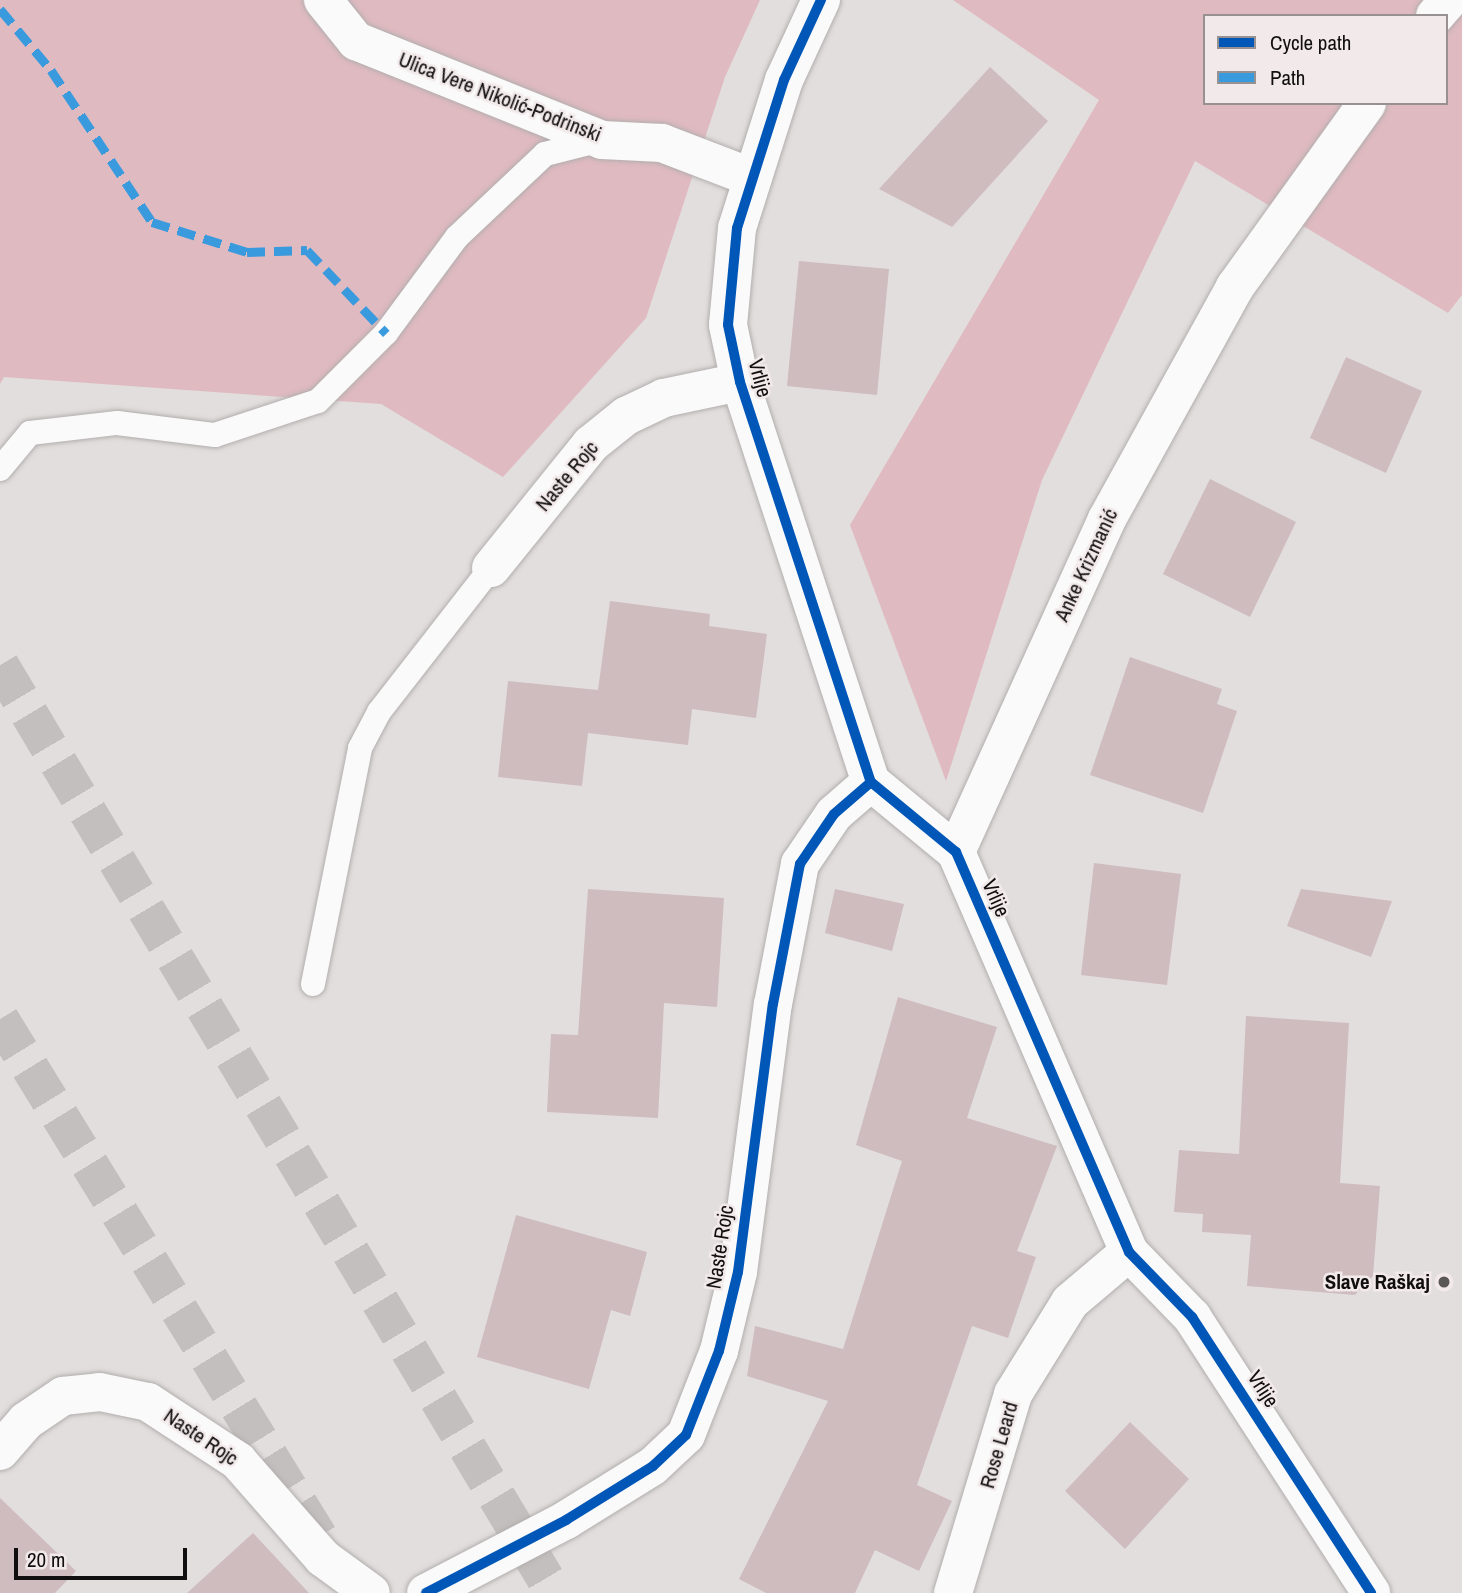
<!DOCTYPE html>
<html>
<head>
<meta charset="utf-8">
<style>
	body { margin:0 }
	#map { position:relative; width:1462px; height:1593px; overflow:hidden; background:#e3dede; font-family:"Archivo Narrow",sans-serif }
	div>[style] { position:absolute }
	.green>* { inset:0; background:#dfbac0 }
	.building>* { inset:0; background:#cfbcbf }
	.highway-tunnel>* { height:38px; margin-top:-19px; transform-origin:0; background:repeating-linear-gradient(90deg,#c4bfbf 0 38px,transparent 0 57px) }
	.roads { filter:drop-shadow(0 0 2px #b2aeae) drop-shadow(0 0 2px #b2aeae) }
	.lane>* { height:24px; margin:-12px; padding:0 12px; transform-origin:12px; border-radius:12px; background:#fbfafa }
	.street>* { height:38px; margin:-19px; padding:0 19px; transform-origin:19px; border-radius:19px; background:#fbfafa }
	.quiet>* { height:9px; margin-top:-4.5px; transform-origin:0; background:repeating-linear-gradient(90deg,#3a9ade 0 18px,transparent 0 27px) }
	.cycleway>* { height:10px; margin:-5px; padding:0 5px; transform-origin:5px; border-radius:5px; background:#0057b8 }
	.dots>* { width:19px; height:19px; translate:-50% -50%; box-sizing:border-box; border:4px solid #f2e9ea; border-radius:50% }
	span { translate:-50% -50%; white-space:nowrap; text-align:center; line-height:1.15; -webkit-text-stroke:5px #f2e9ea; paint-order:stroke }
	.street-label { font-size:21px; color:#110e0f }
	.poi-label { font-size:21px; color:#110e0f; font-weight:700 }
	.right { translate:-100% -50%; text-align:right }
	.legend { position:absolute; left:1203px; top:14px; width:245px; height:91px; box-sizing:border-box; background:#f2e9ea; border:2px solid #989192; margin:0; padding:9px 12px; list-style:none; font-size:21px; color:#110e0f }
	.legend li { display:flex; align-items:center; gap:14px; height:35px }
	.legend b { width:35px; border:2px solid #989192 }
	.scale { position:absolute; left:14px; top:1548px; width:173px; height:32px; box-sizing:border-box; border:4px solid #110e0f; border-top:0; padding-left:9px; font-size:21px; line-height:24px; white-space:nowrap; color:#110e0f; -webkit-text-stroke:5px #f2e9ea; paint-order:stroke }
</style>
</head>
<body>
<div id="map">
	<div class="green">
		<i style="clip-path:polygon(0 0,760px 0,725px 77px,646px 318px,503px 477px,381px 404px,4px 377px,0 384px)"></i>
		<i style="clip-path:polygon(evenodd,953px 0,1462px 0,1462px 295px,1448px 313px,1195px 161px,1042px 480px,946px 781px,850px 525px,1099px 100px,953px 0,1205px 16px,1446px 16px,1446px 103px,1205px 103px,1205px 16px)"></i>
	</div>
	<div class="building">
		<i style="clip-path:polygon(990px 67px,1048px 121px,952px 227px,879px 189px)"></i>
		<i style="clip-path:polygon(799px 261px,889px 269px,877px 395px,787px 386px)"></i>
		<i style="clip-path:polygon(1346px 357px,1422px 391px,1386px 473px,1310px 438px)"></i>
		<i style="clip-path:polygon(1210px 479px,1296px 522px,1250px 617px,1163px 574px)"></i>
		<i style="clip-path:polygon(610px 601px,710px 614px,709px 626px,767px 634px,756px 718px,692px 709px,688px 745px,588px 733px,582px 786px,498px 777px,508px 681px,598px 690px)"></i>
		<i style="clip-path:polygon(1130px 657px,1222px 689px,1217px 704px,1237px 711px,1203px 813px,1090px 775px)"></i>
		<i style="clip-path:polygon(1094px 863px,1181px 874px,1167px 985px,1081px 975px)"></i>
		<i style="clip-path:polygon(588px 889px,724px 898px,717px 1007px,664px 1003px,658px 1118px,547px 1112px,551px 1034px,578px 1035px)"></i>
		<i style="clip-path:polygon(835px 889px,904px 904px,892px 951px,825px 933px)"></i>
		<i style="clip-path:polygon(1301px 889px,1392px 901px,1371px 957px,1287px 926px)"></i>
		<i style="clip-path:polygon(898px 997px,997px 1027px,967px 1118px,1057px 1146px,1017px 1251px,1036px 1257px,1008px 1338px,972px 1326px,917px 1485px,952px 1501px,919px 1571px,875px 1550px,855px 1593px,766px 1593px,739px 1579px,828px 1401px,747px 1376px,755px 1326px,843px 1349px,902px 1161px,856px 1145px)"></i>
		<i style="clip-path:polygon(1246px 1016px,1349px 1023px,1340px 1183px,1380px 1186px,1373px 1276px,1355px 1295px,1247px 1286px,1251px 1235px,1202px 1232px,1203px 1214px,1174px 1212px,1179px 1150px,1239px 1154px)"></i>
		<i style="clip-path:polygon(516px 1215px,647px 1252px,630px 1316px,611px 1310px,589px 1389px,477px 1357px)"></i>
		<i style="clip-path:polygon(1130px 1422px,1189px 1479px,1125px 1549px,1065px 1491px)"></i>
		<i style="clip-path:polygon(0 1498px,76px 1571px,55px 1593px,0 1593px)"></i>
		<i style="clip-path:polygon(253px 1533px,309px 1593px,187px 1593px)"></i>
	</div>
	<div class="highway-tunnel">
		<i style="left:0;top:665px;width:1081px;rotate:59.16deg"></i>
		<i style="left:0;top:1019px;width:611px;rotate:58.39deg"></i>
	</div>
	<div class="roads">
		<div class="lane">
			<i style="left:0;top:469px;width:47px;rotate:-50.2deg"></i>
			<i style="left:30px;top:433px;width:88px;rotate:-6.6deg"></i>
			<i style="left:117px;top:423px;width:99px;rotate:7deg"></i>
			<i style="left:215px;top:435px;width:108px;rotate:-18.3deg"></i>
			<i style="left:318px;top:401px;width:96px;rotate:-45deg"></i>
			<i style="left:386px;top:333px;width:119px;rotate:-53.5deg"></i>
			<i style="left:457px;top:237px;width:121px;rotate:-43.3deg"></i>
			<i style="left:545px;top:154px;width:58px;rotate:-14deg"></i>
			<i style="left:313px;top:984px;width:241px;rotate:-78.7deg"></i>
			<i style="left:360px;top:748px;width:41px;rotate:-62.2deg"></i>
			<i style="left:379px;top:712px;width:182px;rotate:-52.1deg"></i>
		</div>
		<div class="street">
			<i style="left:323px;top:0;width:53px;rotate:51.2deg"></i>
			<i style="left:356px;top:41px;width:265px;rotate:21.9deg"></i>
			<i style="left:602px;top:140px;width:60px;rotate:2.9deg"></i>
			<i style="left:662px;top:143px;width:97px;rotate:21deg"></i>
			<i style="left:821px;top:0;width:88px;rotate:114.8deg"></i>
			<i style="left:784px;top:80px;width:155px;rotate:107.6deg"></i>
			<i style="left:737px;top:228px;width:97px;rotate:95.3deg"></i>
			<i style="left:728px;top:325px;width:58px;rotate:78.1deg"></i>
			<i style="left:740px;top:382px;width:421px;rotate:71.9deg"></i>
			<i style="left:871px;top:782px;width:110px;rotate:39.5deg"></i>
			<i style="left:956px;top:852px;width:436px;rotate:66.6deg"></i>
			<i style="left:1129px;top:1252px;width:91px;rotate:45.9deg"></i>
			<i style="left:1192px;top:1317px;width:329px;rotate:57deg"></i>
			<i style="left:1435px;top:16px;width:21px;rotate:-49deg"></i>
			<i style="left:491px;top:568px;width:159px;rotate:-51.1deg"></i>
			<i style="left:591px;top:444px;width:45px;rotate:-38.7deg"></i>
			<i style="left:626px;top:416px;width:42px;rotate:-25.3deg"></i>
			<i style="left:664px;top:398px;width:78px;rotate:-11.9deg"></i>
			<i style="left:956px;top:852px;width:366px;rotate:-65.6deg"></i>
			<i style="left:1107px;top:519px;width:265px;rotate:-61.1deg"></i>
			<i style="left:1235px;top:287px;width:226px;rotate:-54.3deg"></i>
			<i style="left:0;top:1451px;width:40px;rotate:-49deg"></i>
			<i style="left:26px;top:1421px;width:45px;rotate:-34deg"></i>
			<i style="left:63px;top:1396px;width:37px;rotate:-6deg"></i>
			<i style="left:100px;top:1392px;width:49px;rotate:11.8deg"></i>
			<i style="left:148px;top:1402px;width:108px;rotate:33.2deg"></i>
			<i style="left:238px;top:1461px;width:129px;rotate:48.8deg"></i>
			<i style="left:323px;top:1558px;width:59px;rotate:36.1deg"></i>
			<i style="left:426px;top:1593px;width:158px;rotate:-27.5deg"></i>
			<i style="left:566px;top:1520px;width:102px;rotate:-31.8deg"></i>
			<i style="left:653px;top:1466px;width:45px;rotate:-43.2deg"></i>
			<i style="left:686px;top:1435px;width:90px;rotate:-68.6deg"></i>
			<i style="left:719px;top:1351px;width:81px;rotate:-76.5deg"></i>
			<i style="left:738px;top:1272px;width:270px;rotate:-82.6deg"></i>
			<i style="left:773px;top:1004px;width:143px;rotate:-79.1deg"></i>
			<i style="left:800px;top:864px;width:60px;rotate:-55.8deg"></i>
			<i style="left:834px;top:814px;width:49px;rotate:-40.9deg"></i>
			<i style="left:953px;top:1593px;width:208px;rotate:-73.2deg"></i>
			<i style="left:1013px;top:1394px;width:108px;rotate:-58.2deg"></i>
			<i style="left:1070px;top:1302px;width:77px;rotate:-40.3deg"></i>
		</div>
	</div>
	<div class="quiet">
		<i style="left:0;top:9px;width:80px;rotate:50.1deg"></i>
		<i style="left:51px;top:70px;width:182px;rotate:56.4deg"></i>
		<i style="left:152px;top:222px;width:100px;rotate:17.5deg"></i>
		<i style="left:247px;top:252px;width:60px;rotate:-1.9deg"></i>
		<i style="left:307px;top:250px;width:115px;rotate:46.4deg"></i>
	</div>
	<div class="cycleway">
		<i style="left:821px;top:0;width:88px;rotate:114.8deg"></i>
		<i style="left:784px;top:80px;width:155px;rotate:107.6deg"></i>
		<i style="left:737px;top:228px;width:97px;rotate:95.3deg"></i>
		<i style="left:728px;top:325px;width:58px;rotate:78.1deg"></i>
		<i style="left:740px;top:382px;width:421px;rotate:71.9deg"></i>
		<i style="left:871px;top:782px;width:110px;rotate:39.5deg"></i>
		<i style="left:956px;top:852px;width:436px;rotate:66.6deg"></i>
		<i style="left:1129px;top:1252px;width:91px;rotate:45.9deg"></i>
		<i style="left:1192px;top:1317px;width:329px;rotate:57deg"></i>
		<i style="left:426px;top:1593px;width:158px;rotate:-27.5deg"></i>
		<i style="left:566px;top:1520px;width:102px;rotate:-31.8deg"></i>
		<i style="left:653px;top:1466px;width:45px;rotate:-43.2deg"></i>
		<i style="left:686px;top:1435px;width:90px;rotate:-68.6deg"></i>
		<i style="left:719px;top:1351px;width:81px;rotate:-76.5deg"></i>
		<i style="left:738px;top:1272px;width:270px;rotate:-82.6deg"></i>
		<i style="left:773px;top:1004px;width:143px;rotate:-79.1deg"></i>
		<i style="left:800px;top:864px;width:60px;rotate:-55.8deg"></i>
		<i style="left:834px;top:814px;width:49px;rotate:-40.9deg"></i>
	</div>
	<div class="dots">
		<i style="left:1444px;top:1282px;background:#5a5757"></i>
	</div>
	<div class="street-label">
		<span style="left:500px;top:97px;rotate:21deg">Ulica Vere Nikolić-Podrinski</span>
		<span style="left:760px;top:378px;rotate:75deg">Vrlije</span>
		<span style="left:567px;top:476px;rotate:-50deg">Naste Rojc</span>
		<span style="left:1086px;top:565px;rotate:-65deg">Anke Krizmanić</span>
		<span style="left:996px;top:898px;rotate:66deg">Vrlije</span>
		<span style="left:720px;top:1247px;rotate:-81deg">Naste Rojc</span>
		<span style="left:1263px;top:1389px;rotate:57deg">Vrlije</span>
		<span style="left:201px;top:1437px;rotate:34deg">Naste Rojc</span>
		<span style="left:999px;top:1445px;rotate:-74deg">Rose Leard</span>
	</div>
	<div class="poi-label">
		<span class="right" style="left:1430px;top:1282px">Slave Raškaj</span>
	</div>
	<ul class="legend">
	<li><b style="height:9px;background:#0057b8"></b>Cycle path</li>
	<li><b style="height:9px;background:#3a9ade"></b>Path</li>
	</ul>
	<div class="scale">20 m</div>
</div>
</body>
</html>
